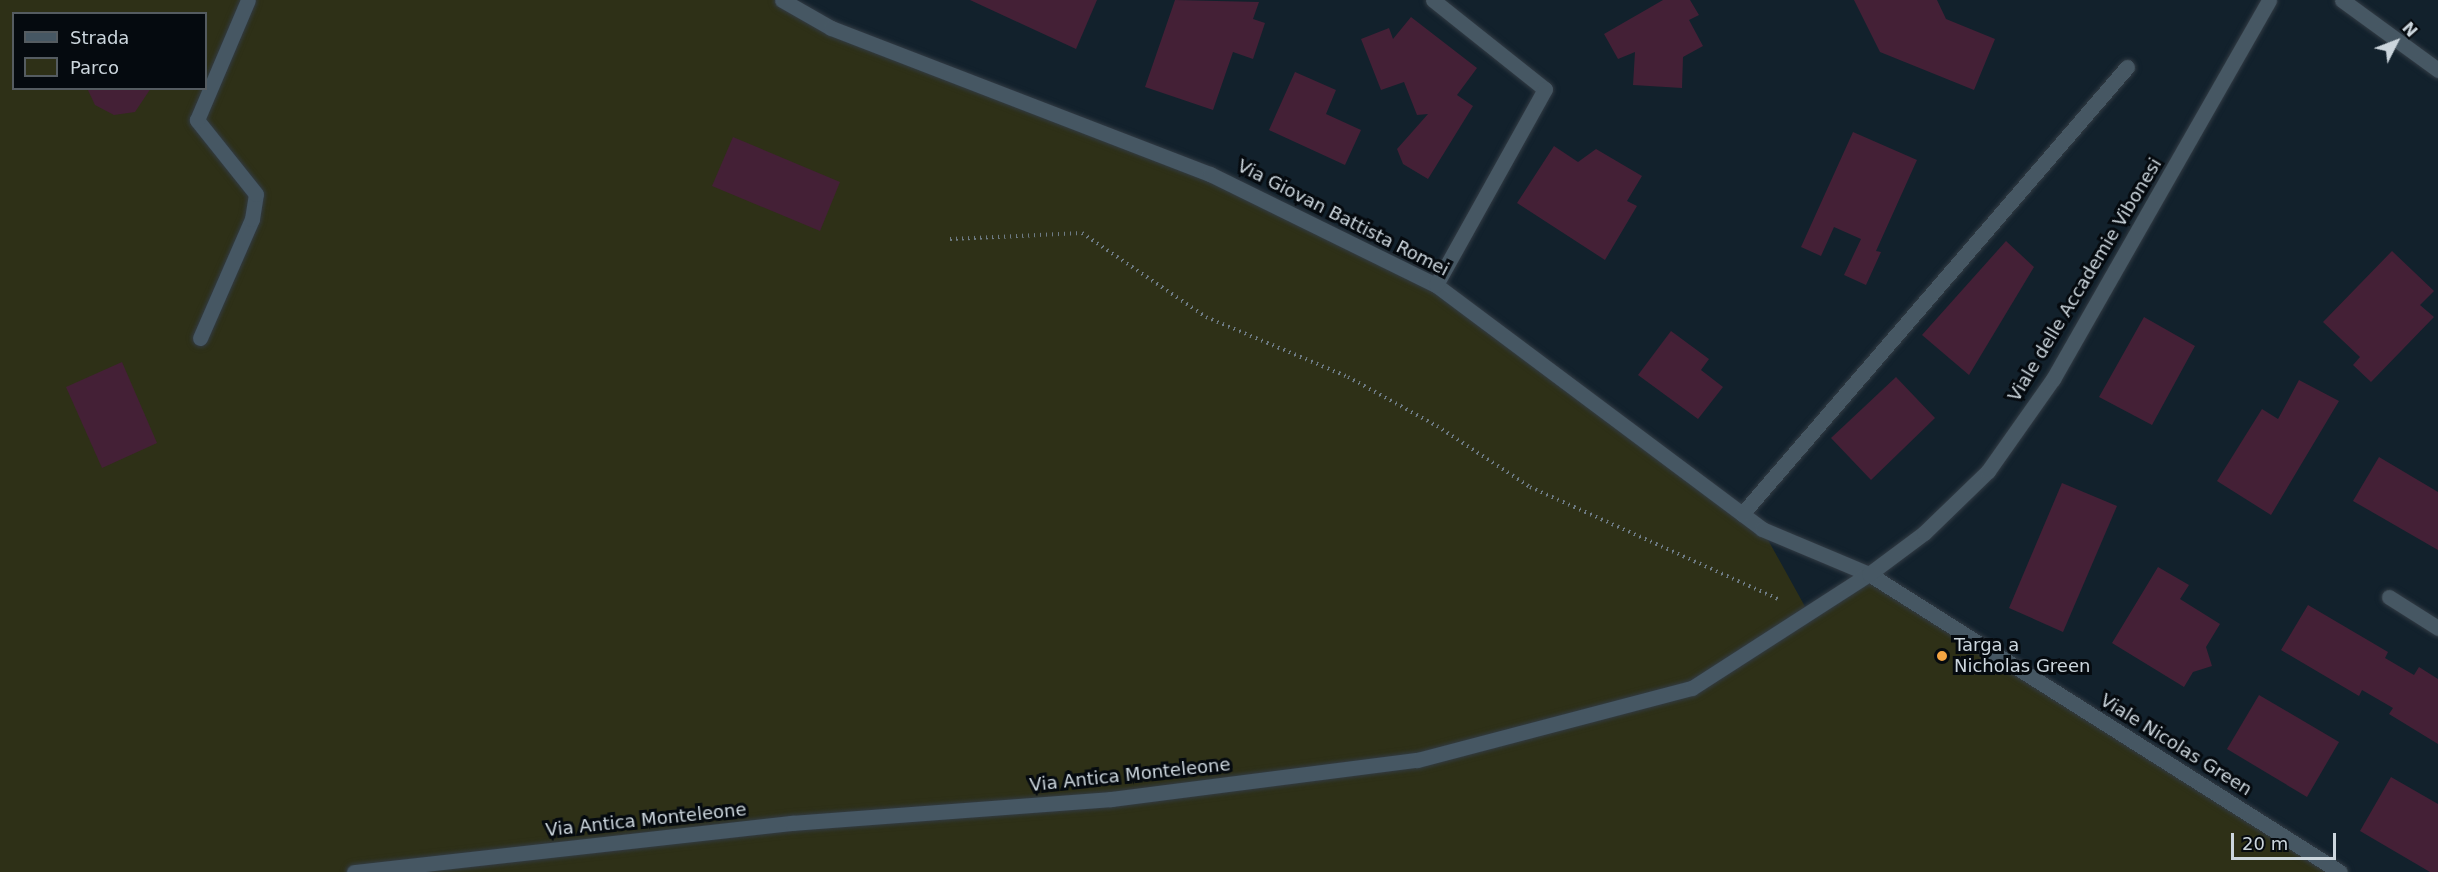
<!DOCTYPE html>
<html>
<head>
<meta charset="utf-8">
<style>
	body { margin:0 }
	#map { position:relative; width:2438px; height:872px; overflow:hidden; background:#12212c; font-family:"DejaVu Sans",sans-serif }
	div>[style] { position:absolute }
	.green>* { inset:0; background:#2e3017 }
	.building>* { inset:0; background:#442036 }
	.path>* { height:4px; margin-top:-2px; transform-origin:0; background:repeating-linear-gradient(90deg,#6e7b84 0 1.5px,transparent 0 6px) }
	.roads { filter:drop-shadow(0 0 2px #323b44) drop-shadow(0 0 2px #323b44) }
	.minor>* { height:15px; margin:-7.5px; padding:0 7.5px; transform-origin:7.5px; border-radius:7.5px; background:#465763 }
	.dots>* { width:16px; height:16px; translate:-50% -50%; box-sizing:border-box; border:3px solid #050a0f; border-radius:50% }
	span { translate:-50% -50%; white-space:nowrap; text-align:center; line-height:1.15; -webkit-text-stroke:6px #050a0f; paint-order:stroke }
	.street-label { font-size:18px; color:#ccd6dd }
	.poi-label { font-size:18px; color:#ccd6dd }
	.left { translate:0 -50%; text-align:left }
	.legend { position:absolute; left:12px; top:12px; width:195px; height:78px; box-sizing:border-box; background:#050a0f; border:2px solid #555c61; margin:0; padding:8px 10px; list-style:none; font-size:18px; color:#ccd6dd }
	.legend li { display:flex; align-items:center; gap:12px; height:30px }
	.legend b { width:30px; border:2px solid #555c61 }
	.north { position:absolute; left:2366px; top:12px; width:60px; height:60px; -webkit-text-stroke:4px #050a0f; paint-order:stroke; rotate:48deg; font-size:16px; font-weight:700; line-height:24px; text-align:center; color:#ccd6dd }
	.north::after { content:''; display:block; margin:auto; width:21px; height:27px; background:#ccd6dd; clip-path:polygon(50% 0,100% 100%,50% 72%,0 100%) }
	.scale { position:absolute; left:2231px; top:833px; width:105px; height:27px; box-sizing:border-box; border:3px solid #ccd6dd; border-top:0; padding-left:8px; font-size:18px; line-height:21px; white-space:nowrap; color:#ccd6dd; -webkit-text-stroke:4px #050a0f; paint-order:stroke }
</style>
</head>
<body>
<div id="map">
	<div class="green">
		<i style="clip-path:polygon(evenodd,0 0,782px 0,831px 28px,1210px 174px,1436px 285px,1762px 529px,1808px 612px,1869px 574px,2340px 872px,0 872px,0 0,14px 14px,206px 14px,206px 88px,14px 88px,14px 14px)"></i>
	</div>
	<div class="building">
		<i style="clip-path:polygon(970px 0,1097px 0,1076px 49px)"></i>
		<i style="clip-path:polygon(1175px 0,1259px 2px,1253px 19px,1265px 23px,1253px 59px,1233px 52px,1213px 110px,1145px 87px)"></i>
		<i style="clip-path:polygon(1663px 0,1690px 0,1699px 15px,1689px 20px,1703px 46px,1683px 57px,1682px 88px,1633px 85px,1635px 52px,1618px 59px,1604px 34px)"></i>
		<i style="clip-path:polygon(1854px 0,1937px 0,1946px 19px,1995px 39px,1974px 90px,1880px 52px)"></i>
		<i style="clip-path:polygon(1411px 17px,1477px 68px,1457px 95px,1473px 106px,1428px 179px,1403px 164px,1397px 149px,1428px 114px,1417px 115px,1404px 82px,1381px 90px,1361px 39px,1389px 28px,1393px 39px)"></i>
		<i style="clip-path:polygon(1295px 72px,1336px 90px,1326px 114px,1361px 130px,1345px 165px,1269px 130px)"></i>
		<i style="clip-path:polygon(87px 88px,151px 88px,135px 112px,114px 115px,95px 105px)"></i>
		<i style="clip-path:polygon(1853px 132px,1917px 160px,1876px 251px,1881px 252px,1866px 285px,1844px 275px,1861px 239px,1834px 227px,1821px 256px,1801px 247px)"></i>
		<i style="clip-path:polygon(733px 137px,840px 182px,820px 231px,712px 186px)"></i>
		<i style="clip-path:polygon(1554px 146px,1578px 162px,1596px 149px,1642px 176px,1627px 201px,1637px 206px,1605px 260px,1517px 203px)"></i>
		<i style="clip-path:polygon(2006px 241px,2034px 267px,1969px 375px,1922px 335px)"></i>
		<i style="clip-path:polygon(2392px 251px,2434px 291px,2420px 305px,2434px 317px,2371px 382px,2353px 365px,2360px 357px,2323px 322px)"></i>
		<i style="clip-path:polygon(2144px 317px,2195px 346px,2152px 425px,2099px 397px)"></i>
		<i style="clip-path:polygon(1671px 331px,1709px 359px,1701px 370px,1723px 387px,1698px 419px,1638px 375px)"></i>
		<i style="clip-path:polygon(122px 362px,157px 443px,102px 468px,66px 387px)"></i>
		<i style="clip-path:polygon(1896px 377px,1935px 418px,1871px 480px,1831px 438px)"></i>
		<i style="clip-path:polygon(2299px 380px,2339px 401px,2271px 515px,2217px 481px,2262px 409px,2278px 419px)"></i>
		<i style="clip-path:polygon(2379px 457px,2438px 492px,2438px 550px,2353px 501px)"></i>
		<i style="clip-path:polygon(2062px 483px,2117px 506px,2063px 632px,2009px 608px)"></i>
		<i style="clip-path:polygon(2158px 567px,2189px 585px,2180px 599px,2220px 624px,2206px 647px,2212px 666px,2193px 672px,2184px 687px,2112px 643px)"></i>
		<i style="clip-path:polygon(2308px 605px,2388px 652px,2385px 658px,2414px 675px,2419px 667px,2438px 679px,2438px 744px,2389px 714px,2393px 708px,2362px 690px,2359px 696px,2281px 650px)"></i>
		<i style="clip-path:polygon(2259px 695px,2339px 742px,2307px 797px,2227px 749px)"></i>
		<i style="clip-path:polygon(2391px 777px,2438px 804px,2438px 872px,2430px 872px,2360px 831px)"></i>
	</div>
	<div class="path">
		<i style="left:950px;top:239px;width:132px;rotate:-2.6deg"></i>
		<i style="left:1082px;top:233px;width:150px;rotate:34.1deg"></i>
		<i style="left:1206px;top:317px;width:154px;rotate:22.9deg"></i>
		<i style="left:1348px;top:377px;width:102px;rotate:28.8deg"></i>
		<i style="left:1437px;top:426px;width:111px;rotate:33.3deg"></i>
		<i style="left:1530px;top:487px;width:274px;rotate:24.3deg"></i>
	</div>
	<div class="roads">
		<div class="minor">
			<i style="left:782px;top:0;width:56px;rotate:29.7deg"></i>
			<i style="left:831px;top:28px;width:406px;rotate:21.1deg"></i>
			<i style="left:1210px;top:174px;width:252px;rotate:26.2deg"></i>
			<i style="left:1436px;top:285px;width:407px;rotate:36.8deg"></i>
			<i style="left:1762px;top:529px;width:116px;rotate:22.8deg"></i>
			<i style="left:1869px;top:574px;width:557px;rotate:32.32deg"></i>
			<i style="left:1433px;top:0;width:143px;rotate:38.5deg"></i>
			<i style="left:1545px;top:89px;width:224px;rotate:119.1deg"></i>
			<i style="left:2342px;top:0;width:119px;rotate:36.1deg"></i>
			<i style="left:200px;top:338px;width:130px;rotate:-66.4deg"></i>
			<i style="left:252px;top:219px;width:25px;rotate:-81deg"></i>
			<i style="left:256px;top:194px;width:95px;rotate:-128.6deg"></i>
			<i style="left:197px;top:120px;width:130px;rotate:-67deg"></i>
			<i style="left:1742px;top:514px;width:590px;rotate:-49.26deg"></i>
			<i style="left:2389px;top:597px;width:58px;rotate:32.3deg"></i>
			<i style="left:354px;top:872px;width:441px;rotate:-6.4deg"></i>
			<i style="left:792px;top:823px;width:320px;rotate:-4.3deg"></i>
			<i style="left:1111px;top:799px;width:308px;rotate:-7.3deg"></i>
			<i style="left:1417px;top:760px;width:284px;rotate:-14.7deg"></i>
			<i style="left:1692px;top:688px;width:211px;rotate:-32.8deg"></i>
			<i style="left:1869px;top:574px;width:69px;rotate:-36.7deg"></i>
			<i style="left:1924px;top:533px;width:89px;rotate:-44.1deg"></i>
			<i style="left:1988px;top:471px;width:113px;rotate:-54.8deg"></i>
			<i style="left:2053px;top:379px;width:436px;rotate:-60.3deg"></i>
		</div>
	</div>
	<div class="dots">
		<i style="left:1942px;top:656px;background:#f3a442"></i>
	</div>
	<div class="street-label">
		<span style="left:1343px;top:218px;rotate:27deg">Via Giovan Battista Romei</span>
		<span style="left:2085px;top:280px;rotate:-59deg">Viale delle Accademie Vibonesi</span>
		<span style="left:2176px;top:745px;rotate:32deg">Viale Nicolas Green</span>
		<span style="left:1130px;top:775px;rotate:-6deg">Via Antica Monteleone</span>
		<span style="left:646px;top:820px;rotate:-6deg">Via Antica Monteleone</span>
	</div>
	<div class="poi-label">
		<span class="left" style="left:1954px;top:656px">Targa a<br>Nicholas Green</span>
	</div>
	<ul class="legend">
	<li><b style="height:8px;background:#465763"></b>Strada</li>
	<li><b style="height:16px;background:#2e3017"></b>Parco</li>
	</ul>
	<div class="north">N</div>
	<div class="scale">20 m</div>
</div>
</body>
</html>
